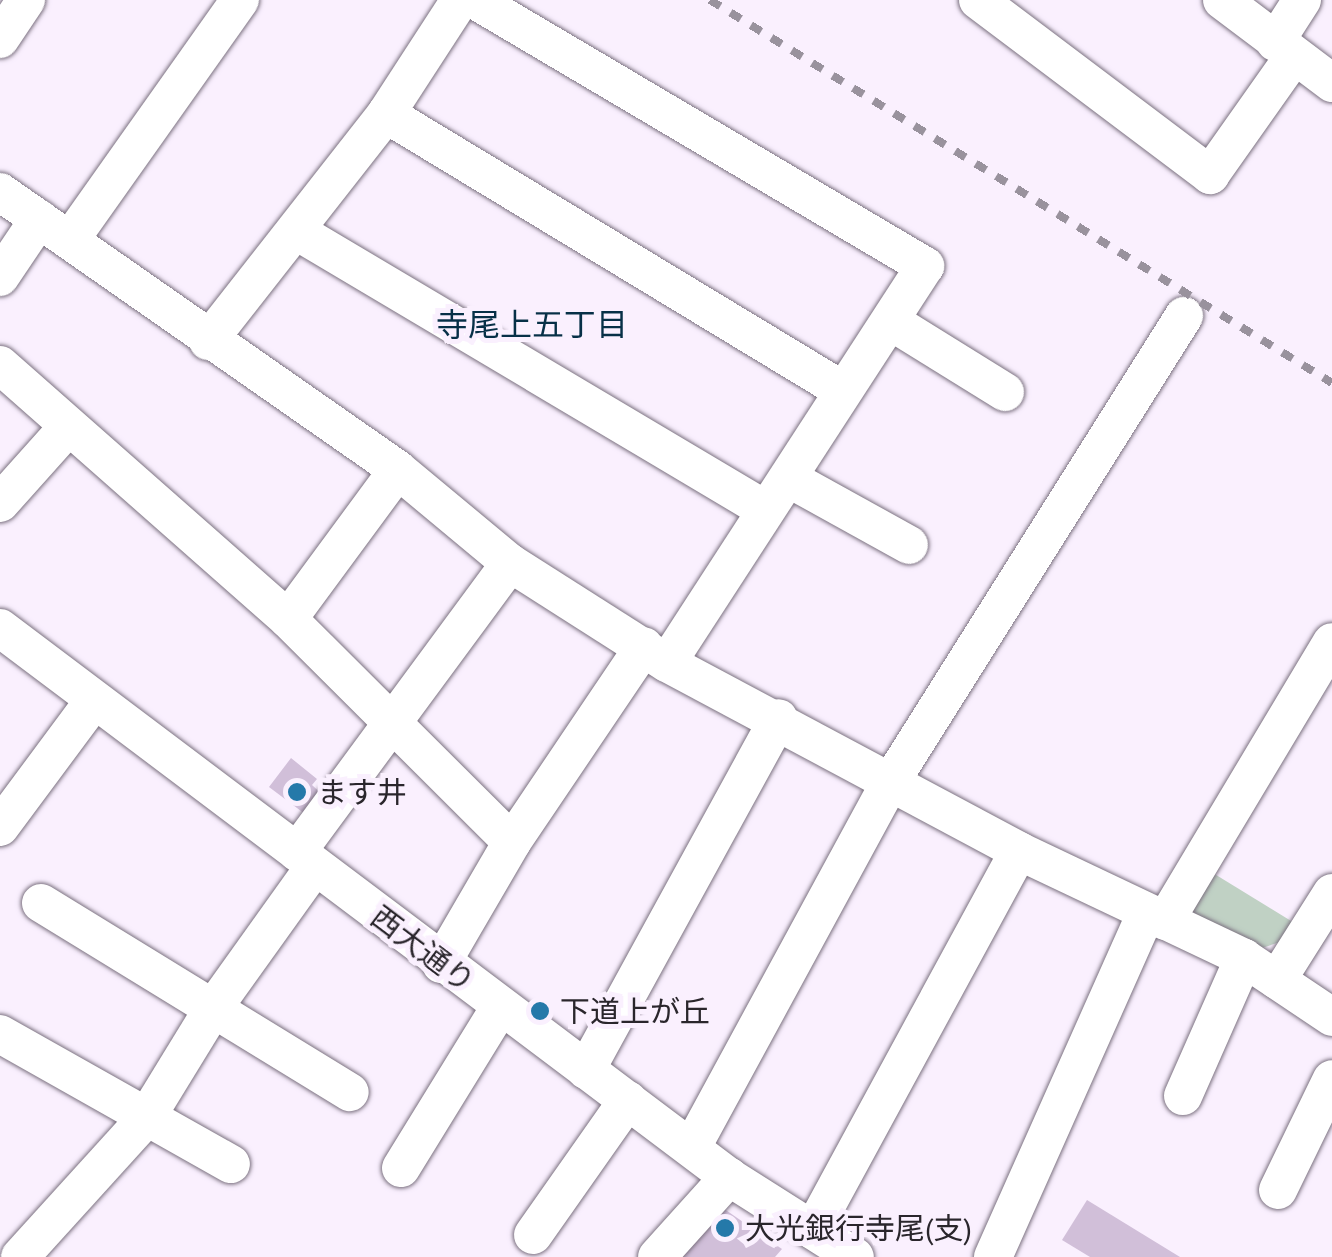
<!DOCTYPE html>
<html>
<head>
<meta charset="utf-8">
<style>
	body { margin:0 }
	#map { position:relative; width:1332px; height:1257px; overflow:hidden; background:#faf0fe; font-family:"PT Sans","Noto Sans JP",sans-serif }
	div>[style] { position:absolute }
	.green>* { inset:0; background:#c0d1c4 }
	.building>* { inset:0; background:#d1bfd9 }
	.roads { filter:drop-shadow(0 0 2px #7b7180) drop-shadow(0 0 2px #7b7180) }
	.minor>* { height:38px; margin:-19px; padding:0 19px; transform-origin:19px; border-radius:19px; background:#fff }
	.rail>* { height:8px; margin-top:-4px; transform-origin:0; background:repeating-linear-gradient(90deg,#99929d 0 12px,transparent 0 24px) }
	.dots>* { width:28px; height:28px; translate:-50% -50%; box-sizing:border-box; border:5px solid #faf0fe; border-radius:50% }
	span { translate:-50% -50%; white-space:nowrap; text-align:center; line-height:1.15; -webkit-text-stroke:10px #faf0fe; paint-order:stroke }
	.poi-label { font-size:30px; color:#2a262c }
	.left { translate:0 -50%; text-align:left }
	.street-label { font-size:30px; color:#2a262c }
	.neighbourhood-label { font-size:32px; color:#073047 }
</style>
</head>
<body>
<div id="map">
	<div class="green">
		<i style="clip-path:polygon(1208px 870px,1296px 924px,1283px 941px,1259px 949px,1195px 917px,1189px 902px)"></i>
	</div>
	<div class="building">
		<i style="clip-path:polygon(291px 758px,317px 779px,312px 785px,325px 797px,309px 817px,269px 787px)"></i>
		<i style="clip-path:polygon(1087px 1200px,1180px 1257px,1090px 1257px,1062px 1240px)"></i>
		<i style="clip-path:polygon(720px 1206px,782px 1249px,775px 1257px,673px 1257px)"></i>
	</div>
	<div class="roads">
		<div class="minor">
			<i style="left:475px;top:0;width:523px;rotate:30.59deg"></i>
			<i style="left:925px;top:266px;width:473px;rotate:123deg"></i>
			<i style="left:978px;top:0;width:291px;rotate:37deg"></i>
			<i style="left:1210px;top:175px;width:146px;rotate:-54.8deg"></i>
			<i style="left:1222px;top:0;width:138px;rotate:37deg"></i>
			<i style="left:0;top:39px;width:47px;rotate:-56.3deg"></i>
			<i style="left:1275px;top:42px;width:50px;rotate:-57.3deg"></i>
			<i style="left:386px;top:114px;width:533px;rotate:31.18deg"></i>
			<i style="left:0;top:192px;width:485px;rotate:34.9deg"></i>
			<i style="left:398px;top:470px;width:146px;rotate:39.7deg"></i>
			<i style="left:510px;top:563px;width:186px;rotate:32.5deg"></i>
			<i style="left:667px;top:663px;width:399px;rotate:28.1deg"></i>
			<i style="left:1019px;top:851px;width:249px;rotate:25.4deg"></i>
			<i style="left:1244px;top:958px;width:106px;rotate:33.8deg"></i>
			<i style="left:298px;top:232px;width:544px;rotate:30.71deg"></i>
			<i style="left:70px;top:240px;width:294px;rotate:-54.7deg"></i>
			<i style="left:0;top:277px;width:70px;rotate:-56.1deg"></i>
			<i style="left:892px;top:322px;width:133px;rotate:31.8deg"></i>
			<i style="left:208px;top:341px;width:288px;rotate:-51.9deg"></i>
			<i style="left:386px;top:114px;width:136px;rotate:-57deg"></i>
			<i style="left:0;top:365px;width:384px;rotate:41.4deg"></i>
			<i style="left:288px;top:619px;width:316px;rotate:44.9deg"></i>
			<i style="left:790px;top:479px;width:136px;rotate:29deg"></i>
			<i style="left:0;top:503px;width:102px;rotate:-48.2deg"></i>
			<i style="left:288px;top:619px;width:185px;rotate:-53.6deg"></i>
			<i style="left:0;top:628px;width:913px;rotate:36.98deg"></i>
			<i style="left:729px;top:1177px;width:149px;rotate:32.4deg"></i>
			<i style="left:0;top:827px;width:156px;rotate:-53.4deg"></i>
			<i style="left:297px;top:852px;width:359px;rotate:-53.6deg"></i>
			<i style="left:41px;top:903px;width:362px;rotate:31.5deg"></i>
			<i style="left:1165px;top:921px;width:325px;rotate:-59.1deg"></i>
			<i style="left:441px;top:964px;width:141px;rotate:-59.8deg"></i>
			<i style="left:512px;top:842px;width:236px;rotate:-56deg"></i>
			<i style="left:1277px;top:980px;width:103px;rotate:-57.7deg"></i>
			<i style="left:0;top:1034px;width:265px;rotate:29.4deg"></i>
			<i style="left:586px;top:1070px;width:401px;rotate:-61.3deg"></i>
			<i style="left:1183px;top:1096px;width:151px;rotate:-66.2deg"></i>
			<i style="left:692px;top:1147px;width:414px;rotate:-61.5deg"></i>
			<i style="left:890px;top:783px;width:552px;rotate:-57.81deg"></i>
			<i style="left:401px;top:1168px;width:189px;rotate:-58.4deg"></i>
			<i style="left:1278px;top:1190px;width:123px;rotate:-64.1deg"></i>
			<i style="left:813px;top:1230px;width:431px;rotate:-61.5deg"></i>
			<i style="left:533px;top:1235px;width:165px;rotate:-54.9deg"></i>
			<i style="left:20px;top:1257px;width:188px;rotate:-47.8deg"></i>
			<i style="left:146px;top:1118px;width:130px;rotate:-58.5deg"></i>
			<i style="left:214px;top:1007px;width:173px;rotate:-54.4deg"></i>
			<i style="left:657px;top:1257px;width:108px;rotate:-48deg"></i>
			<i style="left:993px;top:1257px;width:376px;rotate:-66deg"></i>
		</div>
	</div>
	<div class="rail">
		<i style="left:710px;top:0;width:730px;rotate:31.62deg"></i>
	</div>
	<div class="dots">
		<i style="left:297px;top:792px;background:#2579a9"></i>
		<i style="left:540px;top:1011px;background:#2579a9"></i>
		<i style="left:725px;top:1228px;background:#2579a9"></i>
	</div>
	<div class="poi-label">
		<span class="left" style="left:317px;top:792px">ます井</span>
		<span class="left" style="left:560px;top:1011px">下道上が丘</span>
		<span class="left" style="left:745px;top:1228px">大光銀行寺尾(支)</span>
	</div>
	<div class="street-label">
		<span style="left:423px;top:949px;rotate:37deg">西大通り</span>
	</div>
	<div class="neighbourhood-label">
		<span style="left:532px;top:324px">寺尾上五丁目</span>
	</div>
</div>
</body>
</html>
